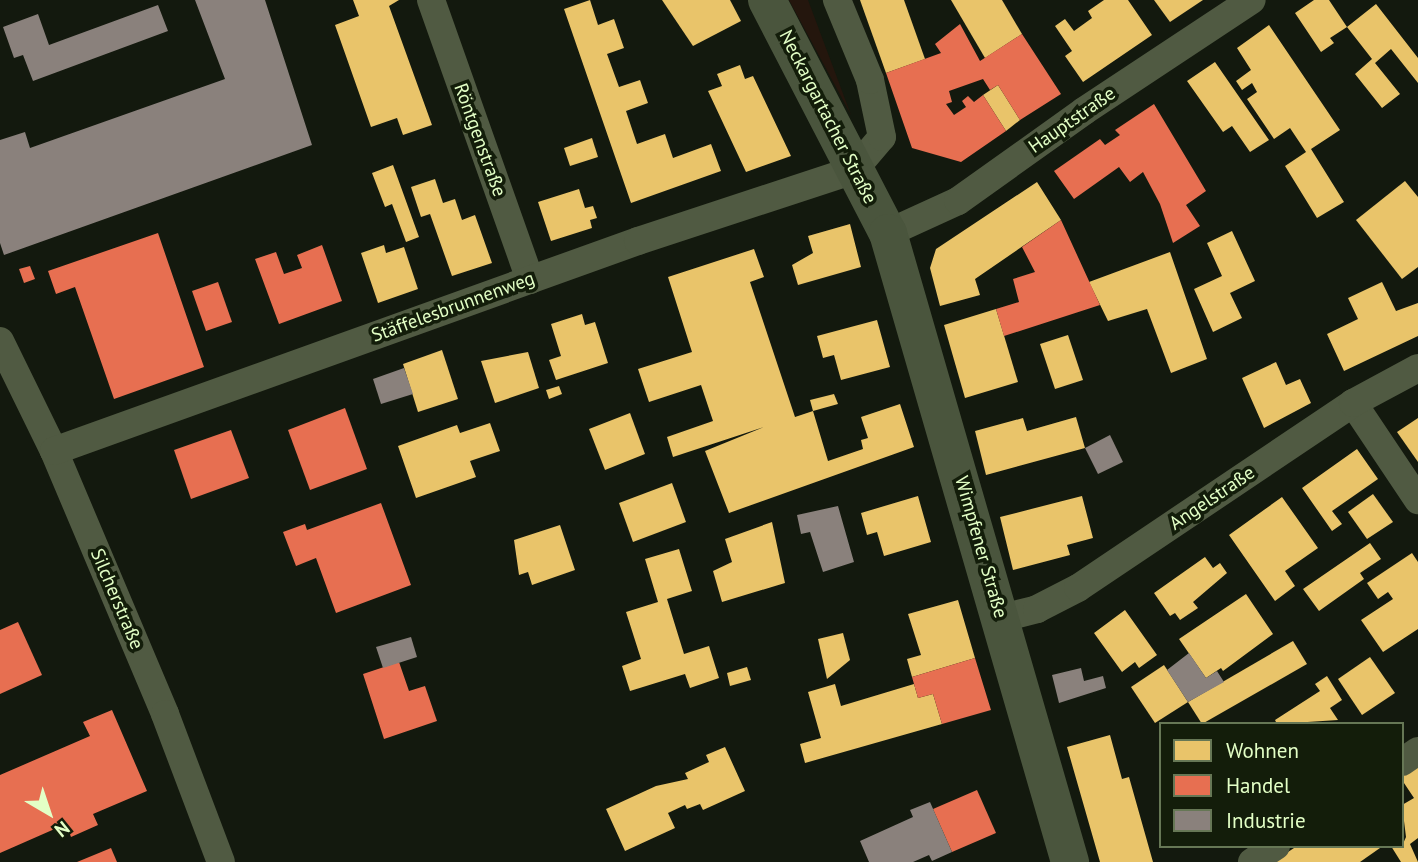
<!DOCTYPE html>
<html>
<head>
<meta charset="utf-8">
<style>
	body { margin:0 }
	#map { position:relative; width:1418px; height:862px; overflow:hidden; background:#13190e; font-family:"PT Sans",sans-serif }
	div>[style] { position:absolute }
	.green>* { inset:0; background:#24160d }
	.homes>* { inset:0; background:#e9c46a }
	.shops>* { inset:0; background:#e76f51 }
	.industry>* { inset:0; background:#8a817c }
	.street>* { height:28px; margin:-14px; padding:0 14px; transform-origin:14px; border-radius:14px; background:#505a42 }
	.secondary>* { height:38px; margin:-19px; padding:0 19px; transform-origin:19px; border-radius:19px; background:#4a553d }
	span { translate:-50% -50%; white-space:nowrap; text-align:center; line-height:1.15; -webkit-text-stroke:7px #131d0a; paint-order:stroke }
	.street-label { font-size:19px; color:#e3ffc6 }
	.legend { position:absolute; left:1159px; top:722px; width:245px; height:126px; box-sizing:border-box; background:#131d0a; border:2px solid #675; margin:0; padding:9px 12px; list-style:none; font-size:21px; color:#e3ffc6 }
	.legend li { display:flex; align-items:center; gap:14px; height:35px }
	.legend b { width:35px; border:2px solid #675 }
	.north { position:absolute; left:14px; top:778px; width:70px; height:70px; -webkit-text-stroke:5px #131d0a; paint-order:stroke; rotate:141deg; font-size:19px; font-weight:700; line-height:28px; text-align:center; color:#e3ffc6 }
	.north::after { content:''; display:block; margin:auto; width:24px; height:32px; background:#e3ffc6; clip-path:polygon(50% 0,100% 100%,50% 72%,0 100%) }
</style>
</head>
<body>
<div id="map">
	<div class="green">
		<i style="clip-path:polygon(789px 0,808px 0,851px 115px)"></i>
	</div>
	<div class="homes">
		<i style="clip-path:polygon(353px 0,399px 0,389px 6px,432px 125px,403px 135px,397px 118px,371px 127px,335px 25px,359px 16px)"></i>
		<i style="clip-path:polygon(590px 0,598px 25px,614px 19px,624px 48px,607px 54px,619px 87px,640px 80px,648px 103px,626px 111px,637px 144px,665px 134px,673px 158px,711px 144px,721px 171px,631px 203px,564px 9px)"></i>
		<i style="clip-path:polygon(662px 0,730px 0,741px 21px,693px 46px)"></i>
		<i style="clip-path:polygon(860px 0,904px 0,925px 59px,886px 73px)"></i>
		<i style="clip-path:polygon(951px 0,1002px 0,1022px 34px,985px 58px)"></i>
		<i style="clip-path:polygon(1104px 0,1128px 0,1152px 35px,1083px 82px,1065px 56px,1072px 51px,1055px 26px,1065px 19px,1074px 31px,1092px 18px,1088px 11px)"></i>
		<i style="clip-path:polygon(1154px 0,1203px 0,1170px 22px)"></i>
		<i style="clip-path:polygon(1314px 0,1329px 0,1347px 27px,1330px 38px,1334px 43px,1321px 52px,1295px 13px)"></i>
		<i style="clip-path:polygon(1376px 4px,1418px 58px,1418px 83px,1391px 49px,1375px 63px,1400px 94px,1382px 108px,1355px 74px,1372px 59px,1347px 27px)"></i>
		<i style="clip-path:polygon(1269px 25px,1340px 130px,1311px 149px,1344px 202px,1317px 218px,1285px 166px,1306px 152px,1290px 128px,1274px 139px,1247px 99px,1257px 92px,1252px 83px,1242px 90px,1236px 81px,1251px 70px,1237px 48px)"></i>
		<i style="clip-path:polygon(1215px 62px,1269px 140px,1250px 152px,1232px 126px,1223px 132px,1187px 81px)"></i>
		<i style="clip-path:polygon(740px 65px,745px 79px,753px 76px,791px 156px,746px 172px,708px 91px,722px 86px,717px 74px)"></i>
		<i style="clip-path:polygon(998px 85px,1020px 120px,1006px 131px,983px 95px)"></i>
		<i style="clip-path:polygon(592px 138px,598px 157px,570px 166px,564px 148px)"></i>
		<i style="clip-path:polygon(393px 165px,419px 237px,406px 242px,392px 204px,385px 207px,372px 173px)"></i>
		<i style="clip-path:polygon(435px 179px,443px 203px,455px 199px,462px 220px,475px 215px,492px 263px,452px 276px,430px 214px,421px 217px,411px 187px)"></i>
		<i style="clip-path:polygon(1405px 181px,1418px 197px,1418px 267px,1402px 279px,1356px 220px)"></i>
		<i style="clip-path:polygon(1037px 182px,1061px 220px,975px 279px,980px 295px,940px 306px,930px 268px,936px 249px)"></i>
		<i style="clip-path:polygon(579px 189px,585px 208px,593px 206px,597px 218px,590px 220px,592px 228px,551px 241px,538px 202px)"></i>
		<i style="clip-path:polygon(850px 224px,861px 267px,798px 285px,792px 265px,813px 253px,808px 236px)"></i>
		<i style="clip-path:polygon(1232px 231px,1255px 281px,1230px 293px,1242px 318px,1213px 332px,1194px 289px,1222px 276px,1207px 243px)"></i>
		<i style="clip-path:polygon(384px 245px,386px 253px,404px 247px,418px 289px,378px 303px,361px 253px)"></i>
		<i style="clip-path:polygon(754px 249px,764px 277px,750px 282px,795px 417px,813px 411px,828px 461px,863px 449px,861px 440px,868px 438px,861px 417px,900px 404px,914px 447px,729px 513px,705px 451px,764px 427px,673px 457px,667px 437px,713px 421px,701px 385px,649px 402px,638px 369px,692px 352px,668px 277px)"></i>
		<i style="clip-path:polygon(1170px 252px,1207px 359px,1171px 373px,1147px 309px,1108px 321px,1089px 282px)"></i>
		<i style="clip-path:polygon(1382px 282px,1396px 311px,1418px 303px,1418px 336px,1344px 371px,1327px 334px,1358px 319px,1348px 298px)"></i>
		<i style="clip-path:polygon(996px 309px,1018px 382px,965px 398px,944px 325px)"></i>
		<i style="clip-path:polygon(582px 314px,585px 325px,595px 322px,608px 363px,556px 380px,549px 360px,561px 356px,551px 324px)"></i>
		<i style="clip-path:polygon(877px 320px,890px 367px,841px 380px,834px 355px,823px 358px,817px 336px)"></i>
		<i style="clip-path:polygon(1068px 335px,1083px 380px,1055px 389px,1040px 344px)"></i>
		<i style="clip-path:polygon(442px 350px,458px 399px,418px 412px,403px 364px)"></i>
		<i style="clip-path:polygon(528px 352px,539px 388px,495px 403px,481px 361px)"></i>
		<i style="clip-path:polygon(1276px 362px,1286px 385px,1300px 379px,1311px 403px,1264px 428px,1242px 378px)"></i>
		<i style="clip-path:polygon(559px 386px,562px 394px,549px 399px,546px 390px)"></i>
		<i style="clip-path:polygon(834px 394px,838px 404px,813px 411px,810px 400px)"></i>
		<i style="clip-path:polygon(630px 413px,645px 454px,605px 470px,589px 429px)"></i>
		<i style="clip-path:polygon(1076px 417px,1085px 448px,986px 475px,975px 431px,1023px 418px,1027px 431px)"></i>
		<i style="clip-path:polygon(1418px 418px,1418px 462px,1397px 432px)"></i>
		<i style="clip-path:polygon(490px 423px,500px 451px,470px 461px,476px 477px,416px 498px,398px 446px,457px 425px,460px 433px)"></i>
		<i style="clip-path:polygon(1357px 449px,1378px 479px,1332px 511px,1342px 524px,1332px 531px,1302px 488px)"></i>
		<i style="clip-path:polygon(672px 483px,686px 522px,633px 542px,619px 503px)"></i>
		<i style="clip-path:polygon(1373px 494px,1393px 522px,1367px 539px,1348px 512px)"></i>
		<i style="clip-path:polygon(918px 496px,931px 542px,884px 556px,877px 532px,867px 535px,861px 513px)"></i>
		<i style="clip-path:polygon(1082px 496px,1093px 538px,1067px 545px,1070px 555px,1013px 570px,1000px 517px)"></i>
		<i style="clip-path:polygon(1282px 497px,1318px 548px,1285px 571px,1295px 586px,1275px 601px,1229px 535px)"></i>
		<i style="clip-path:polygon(772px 522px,785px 583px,722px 602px,713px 571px,732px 562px,725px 539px)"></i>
		<i style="clip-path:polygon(560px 525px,575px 570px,532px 585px,528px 572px,519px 575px,514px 540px)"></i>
		<i style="clip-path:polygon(1370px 543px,1381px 559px,1360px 573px,1364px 579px,1319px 611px,1303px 589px)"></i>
		<i style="clip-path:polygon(679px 549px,692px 591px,667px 599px,684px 654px,709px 646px,719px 678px,690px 688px,685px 674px,630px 691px,622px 666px,641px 659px,626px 612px,658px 602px,645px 559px)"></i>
		<i style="clip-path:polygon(1412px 553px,1418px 562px,1418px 629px,1383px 652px,1361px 620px,1393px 599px,1388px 592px,1378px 599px,1367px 583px)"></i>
		<i style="clip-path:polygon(1205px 557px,1213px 568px,1220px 563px,1227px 573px,1193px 602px,1198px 608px,1180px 620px,1175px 613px,1170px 616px,1154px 593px)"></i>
		<i style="clip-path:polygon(1246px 594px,1273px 634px,1223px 671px,1221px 668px,1206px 678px,1179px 639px)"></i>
		<i style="clip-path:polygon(958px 600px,975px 658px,912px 677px,907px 659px,921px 655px,908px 614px)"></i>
		<i style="clip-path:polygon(1125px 610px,1157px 655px,1139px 668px,1135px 662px,1122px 672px,1094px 633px)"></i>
		<i style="clip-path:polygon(843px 633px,850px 660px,827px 679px,818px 639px)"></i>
		<i style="clip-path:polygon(1293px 641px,1307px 664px,1202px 724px,1188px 702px)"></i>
		<i style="clip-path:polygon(1370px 657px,1395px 693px,1362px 715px,1338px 679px)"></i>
		<i style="clip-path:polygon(1164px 665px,1188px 702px,1155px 723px,1131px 687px)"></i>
		<i style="clip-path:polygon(747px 667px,751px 680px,730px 686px,727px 673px)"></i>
		<i style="clip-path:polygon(1327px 676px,1342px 700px,1330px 708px,1338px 720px,1277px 724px,1275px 720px,1320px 691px,1315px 684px)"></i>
		<i style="clip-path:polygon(835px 684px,841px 706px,914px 684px,918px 698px,933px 694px,942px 724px,805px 763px,800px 744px,821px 738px,808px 692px)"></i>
		<i style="clip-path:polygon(1110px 735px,1122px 779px,1129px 777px,1153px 862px,1100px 862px,1067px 747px)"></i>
		<i style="clip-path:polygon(725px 747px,745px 791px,703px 810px,700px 804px,687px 809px,685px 805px,668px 813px,675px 828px,625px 851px,606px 809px,656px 786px,688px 779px,685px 773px,709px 762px,706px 755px)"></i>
		<i style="clip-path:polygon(1418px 756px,1418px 838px,1410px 844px,1418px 862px,1401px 862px,1391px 846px,1402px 846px,1406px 837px,1402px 805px,1414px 798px,1402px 780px,1402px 767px)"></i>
		<i style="clip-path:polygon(1297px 846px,1379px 846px,1380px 848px,1360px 862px,1273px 862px)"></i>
	</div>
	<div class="shops">
		<i style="clip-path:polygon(960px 24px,980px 61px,1022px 34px,1061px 94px,1020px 120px,998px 85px,990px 90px,983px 79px,949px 91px,952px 102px,946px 104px,954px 115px,966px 107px,962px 101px,968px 96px,974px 102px,983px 95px,1006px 131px,961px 162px,912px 148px,886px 73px,941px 53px,935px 44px)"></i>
		<i style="clip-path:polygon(1154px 104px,1206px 191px,1186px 205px,1200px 226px,1173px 243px,1160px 204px,1143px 172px,1130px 182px,1119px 167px,1074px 199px,1054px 171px,1100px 139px,1105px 145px,1120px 135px,1115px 130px)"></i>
		<i style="clip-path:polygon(1061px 220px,1100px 305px,1004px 336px,996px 309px,1019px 302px,1013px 279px,1035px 272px,1022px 247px)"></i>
		<i style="clip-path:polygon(158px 233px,204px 367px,114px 399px,75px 287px,56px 294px,48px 271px)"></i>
		<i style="clip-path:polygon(322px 245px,342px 301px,279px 324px,255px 259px,276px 252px,284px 274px,302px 268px,297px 255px)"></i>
		<i style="clip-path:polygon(30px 266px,35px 279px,24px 283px,19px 269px)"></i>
		<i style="clip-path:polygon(218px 282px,232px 322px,206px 331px,192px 291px)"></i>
		<i style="clip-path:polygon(345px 408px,367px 469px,310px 490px,288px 430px)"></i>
		<i style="clip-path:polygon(231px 430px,249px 478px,191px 499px,174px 450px)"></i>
		<i style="clip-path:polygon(381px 503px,411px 585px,336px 613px,316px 558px,296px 566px,283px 532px,305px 524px,307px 530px)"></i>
		<i style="clip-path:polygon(18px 622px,42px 675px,0 694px,0 630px)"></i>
		<i style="clip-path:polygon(975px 658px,991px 710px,942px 724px,933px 694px,918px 698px,912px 677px)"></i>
		<i style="clip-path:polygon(399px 662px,409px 691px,425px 686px,437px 721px,384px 739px,363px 674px)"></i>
		<i style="clip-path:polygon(112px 710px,147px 791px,93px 814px,98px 825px,71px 837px,66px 824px,0 853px,0 775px,90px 736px,83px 722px)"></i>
		<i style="clip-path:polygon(977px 790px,996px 833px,952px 852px,933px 809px)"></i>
		<i style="clip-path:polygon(111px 848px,117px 862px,77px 862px)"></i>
	</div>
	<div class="industry">
		<i style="clip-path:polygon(195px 0,265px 0,312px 145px,4px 255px,0 243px,0 140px,25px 132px,30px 148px,225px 79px)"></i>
		<i style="clip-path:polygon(158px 5px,168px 31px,33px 81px,23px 55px,14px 58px,3px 27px,38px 14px,49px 45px)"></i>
		<i style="clip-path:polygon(404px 368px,413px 394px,381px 404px,373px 379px)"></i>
		<i style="clip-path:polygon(1110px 435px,1123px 462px,1098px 474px,1085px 448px)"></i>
		<i style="clip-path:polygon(838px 506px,854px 562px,823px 572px,810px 532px,801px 534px,797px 515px)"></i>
		<i style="clip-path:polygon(411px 637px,417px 657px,383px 668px,376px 647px)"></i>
		<i style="clip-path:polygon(1189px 653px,1206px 678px,1217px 671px,1224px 682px,1188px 702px,1167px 670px)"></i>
		<i style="clip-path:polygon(1081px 668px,1084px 681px,1103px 676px,1106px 688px,1059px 703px,1052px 675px)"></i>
		<i style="clip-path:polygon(930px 802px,952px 852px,932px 861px,929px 855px,913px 862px,869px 862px,860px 841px,913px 817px,910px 810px)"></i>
	</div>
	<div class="street">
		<i style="left:431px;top:0;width:297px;rotate:70.5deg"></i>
		<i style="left:888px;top:233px;width:77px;rotate:-24.6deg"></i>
		<i style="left:958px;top:201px;width:155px;rotate:-35.5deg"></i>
		<i style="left:1084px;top:111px;width:201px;rotate:-33.5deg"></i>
		<i style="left:0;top:341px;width:123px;rotate:63.9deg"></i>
		<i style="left:54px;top:451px;width:285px;rotate:67.1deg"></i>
		<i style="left:165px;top:714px;width:158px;rotate:69.3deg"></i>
		<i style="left:1353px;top:403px;width:117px;rotate:56.2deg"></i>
		<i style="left:54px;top:451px;width:621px;rotate:-19.78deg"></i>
		<i style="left:638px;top:241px;width:227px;rotate:-18.2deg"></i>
		<i style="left:854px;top:170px;width:43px;rotate:-49.7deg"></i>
		<i style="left:882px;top:137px;width:58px;rotate:-101.9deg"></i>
		<i style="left:870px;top:80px;width:87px;rotate:-112.4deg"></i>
		<i style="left:1002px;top:618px;width:36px;rotate:-14deg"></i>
		<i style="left:1037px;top:609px;width:46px;rotate:-27.1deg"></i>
		<i style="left:1078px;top:588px;width:331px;rotate:-33.9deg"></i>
		<i style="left:1353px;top:403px;width:74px;rotate:-28.3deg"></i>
		<i style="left:1402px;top:762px;width:19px;rotate:-35deg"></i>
		<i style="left:1252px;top:862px;width:29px;rotate:-34deg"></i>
	</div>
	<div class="secondary">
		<i style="left:767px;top:0;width:263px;rotate:62.6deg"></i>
		<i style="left:888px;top:233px;width:655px;rotate:73.86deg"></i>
	</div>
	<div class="street-label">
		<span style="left:828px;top:117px;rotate:63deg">Neckargartacher Straße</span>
		<span style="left:1072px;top:120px;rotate:-35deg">Hauptstraße</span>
		<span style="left:480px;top:140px;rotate:70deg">Röntgenstraße</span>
		<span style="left:453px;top:307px;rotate:-20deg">Stäffelesbrunnenweg</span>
		<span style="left:1212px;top:498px;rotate:-34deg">Angelstraße</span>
		<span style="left:981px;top:547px;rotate:74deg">Wimpfener Straße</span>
		<span style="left:117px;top:599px;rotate:67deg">Silcherstraße</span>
	</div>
	<ul class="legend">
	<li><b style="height:19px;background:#e9c46a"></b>Wohnen</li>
	<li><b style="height:19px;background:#e76f51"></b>Handel</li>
	<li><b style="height:19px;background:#8a817c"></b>Industrie</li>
	</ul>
	<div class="north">N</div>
</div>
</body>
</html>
